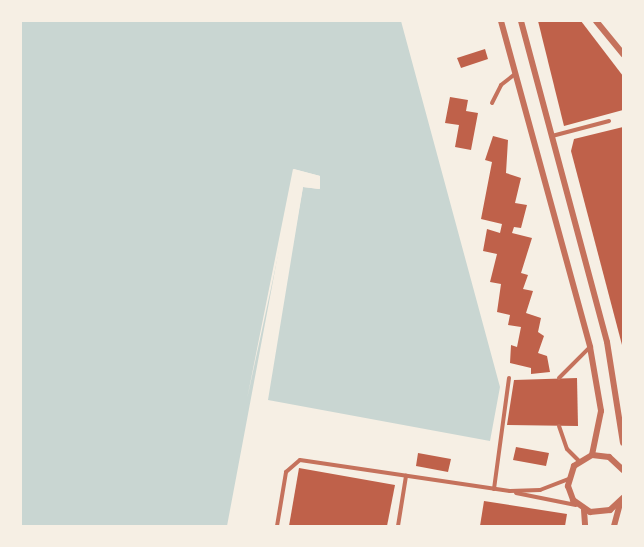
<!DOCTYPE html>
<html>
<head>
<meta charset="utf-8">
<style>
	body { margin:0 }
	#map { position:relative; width:644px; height:547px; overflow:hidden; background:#f6efe4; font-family:Inter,sans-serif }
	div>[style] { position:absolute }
	.water>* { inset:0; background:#c9d6d2 }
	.pier>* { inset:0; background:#f6efe4 }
	.building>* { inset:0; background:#bf614a }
	.service>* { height:4px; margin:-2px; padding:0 2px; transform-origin:2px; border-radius:2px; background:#c5725c }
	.minor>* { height:6px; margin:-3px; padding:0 3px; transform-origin:3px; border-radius:3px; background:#c5725c }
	span { translate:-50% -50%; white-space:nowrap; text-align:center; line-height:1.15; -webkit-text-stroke:5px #f6efe4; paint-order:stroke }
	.frame { position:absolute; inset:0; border:22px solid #f6efe4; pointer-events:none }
</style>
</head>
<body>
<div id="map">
	<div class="water">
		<i style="clip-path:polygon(21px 21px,401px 21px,500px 387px,490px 441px,268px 400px,303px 187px,319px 189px,320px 176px,294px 169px,227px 526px,21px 526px)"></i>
	</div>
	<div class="pier">
		<i style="clip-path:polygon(293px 169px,320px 176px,320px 189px,303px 187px,265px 400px,300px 186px,317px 186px,317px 178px,296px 173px,247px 399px)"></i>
	</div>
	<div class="building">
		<i style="clip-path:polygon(538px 21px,581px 21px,623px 76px,623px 110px,564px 126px)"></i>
		<i style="clip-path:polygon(485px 49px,488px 59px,461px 68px,457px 58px)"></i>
		<i style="clip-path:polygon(450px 97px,468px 100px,466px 111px,478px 113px,471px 150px,455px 147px,459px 125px,445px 123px)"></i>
		<i style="clip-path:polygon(623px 127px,623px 345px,622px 345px,571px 151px,574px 139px)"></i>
		<i style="clip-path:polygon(493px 136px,508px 140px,506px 173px,521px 178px,515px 203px,527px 205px,521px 228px,514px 227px,512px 233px,532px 238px,521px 273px,528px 275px,523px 289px,533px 291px,526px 313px,541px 318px,538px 332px,544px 336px,538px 353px,547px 356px,550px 372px,531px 374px,531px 368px,510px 363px,511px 345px,517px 347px,521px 327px,508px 325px,510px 315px,497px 312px,501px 284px,490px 282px,497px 254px,483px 251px,487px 229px,500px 233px,502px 224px,481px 219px,492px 162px,485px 160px)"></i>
		<i style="clip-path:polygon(577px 378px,578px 426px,507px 425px,514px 380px)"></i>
		<i style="clip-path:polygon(516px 447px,549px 453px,546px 466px,513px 460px)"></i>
		<i style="clip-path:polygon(418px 453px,451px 459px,448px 472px,416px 466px)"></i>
		<i style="clip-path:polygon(299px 468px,395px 485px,387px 526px,289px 526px)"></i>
		<i style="clip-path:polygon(484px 501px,567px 514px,565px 526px,480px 526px)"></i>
	</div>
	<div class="service">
		<i style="left:492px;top:103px;width:20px;rotate:-63deg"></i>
		<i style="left:501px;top:85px;width:18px;rotate:-38deg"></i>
		<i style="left:552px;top:136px;width:59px;rotate:-14.7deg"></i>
		<i style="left:559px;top:378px;width:44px;rotate:-45deg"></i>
		<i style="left:559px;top:426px;width:24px;rotate:71deg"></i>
		<i style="left:567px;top:449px;width:17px;rotate:45deg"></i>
		<i style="left:494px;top:489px;width:112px;rotate:-82.3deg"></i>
		<i style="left:516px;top:493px;width:61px;rotate:11.3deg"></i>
		<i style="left:277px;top:526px;width:55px;rotate:-80.5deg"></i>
		<i style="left:286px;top:472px;width:18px;rotate:-41deg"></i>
		<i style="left:300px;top:460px;width:212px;rotate:8.4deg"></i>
		<i style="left:510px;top:491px;width:30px;rotate:-2deg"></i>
		<i style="left:540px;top:490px;width:31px;rotate:-21deg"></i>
		<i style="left:398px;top:526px;width:51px;rotate:-80.9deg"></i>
	</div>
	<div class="minor">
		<i style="left:501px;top:21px;width:338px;rotate:74.7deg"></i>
		<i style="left:590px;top:347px;width:65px;rotate:80.2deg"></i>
		<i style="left:601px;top:411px;width:45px;rotate:101.6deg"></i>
		<i style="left:521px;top:21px;width:332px;rotate:75deg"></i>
		<i style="left:607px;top:342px;width:102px;rotate:81deg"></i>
		<i style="left:596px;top:21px;width:43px;rotate:50.7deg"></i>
		<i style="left:623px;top:470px;width:19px;rotate:-137deg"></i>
		<i style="left:609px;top:457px;width:17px;rotate:-173deg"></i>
		<i style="left:592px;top:455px;width:21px;rotate:149deg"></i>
		<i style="left:574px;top:466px;width:21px;rotate:107deg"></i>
		<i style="left:568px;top:486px;width:15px;rotate:70deg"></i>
		<i style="left:573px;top:500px;width:21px;rotate:35deg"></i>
		<i style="left:590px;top:512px;width:20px;rotate:-6deg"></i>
		<i style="left:610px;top:510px;width:18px;rotate:-43deg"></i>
		<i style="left:584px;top:510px;width:16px;rotate:86deg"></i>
		<i style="left:614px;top:526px;width:24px;rotate:-75deg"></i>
	</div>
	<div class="frame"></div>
</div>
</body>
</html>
